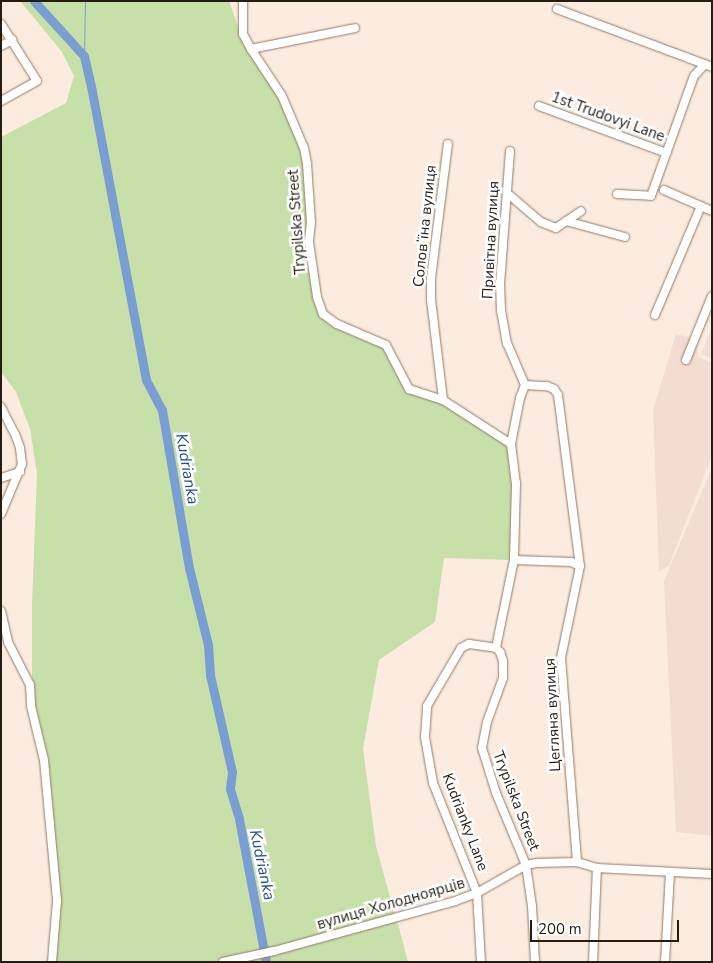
<!DOCTYPE html>
<html>
<head>
<meta charset="utf-8">
<style>
	body { margin:0 }
	#map { position:relative; width:713px; height:963px; overflow:hidden; background:#fcecdf; font-family:"Nunito Sans",sans-serif }
	div>[style] { position:absolute }
	.industrial>* { inset:0; background:#f3dcd1 }
	.green>* { inset:0; background:#c7e0aa }
	.stream>* { height:1px; margin:-0.5px; padding:0 0.5px; transform-origin:0.5px; border-radius:0.5px; background:#7b9ed2 }
	.river>* { height:9px; margin:-4.5px; padding:0 4.5px; transform-origin:4.5px; border-radius:4.5px; background:#7b9ed2 }
	.roads { filter:drop-shadow(0 0 1px #927b67) drop-shadow(0 0 1px #927b67) }
	.minor>* { height:8px; margin:-4px; padding:0 4px; transform-origin:4px; border-radius:4px; background:#fff }
	span { translate:-50% -50%; white-space:nowrap; text-align:center; line-height:1.15; -webkit-text-stroke:5px #fff; paint-order:stroke }
	.street-label { font-size:15px; color:#251c14 }
	.water-label { font-size:16px; color:#224e8d; font-style:italic }
	.frame { position:absolute; inset:0; border:2px solid #251c14; pointer-events:none }
	.scale { position:absolute; left:530px; top:920px; width:149px; height:22px; box-sizing:border-box; border:2px solid #251c14; border-top:0; padding-left:6px; font-size:15px; line-height:18px; white-space:nowrap; color:#251c14; -webkit-text-stroke:4px #fff; paint-order:stroke }
</style>
</head>
<body>
<div id="map">
	<div class="industrial">
		<i style="clip-path:polygon(712px 327px,712px 358px,701px 354px)"></i>
		<i style="clip-path:polygon(676px 334px,696px 339px,698px 357px,712px 363px,712px 456px,669px 565px,659px 572px,653px 410px)"></i>
		<i style="clip-path:polygon(712px 468px,712px 836px,676px 832px,664px 581px)"></i>
	</div>
	<div class="green">
		<i style="clip-path:polygon(20px 1px,229px 1px,241px 35px,280px 97px,301px 148px,322px 315px,384px 347px,407px 390px,442px 402px,509px 445px,514px 483px,512px 560px,444px 558px,435px 622px,379px 660px,363px 749px,376px 846px,395px 915px,273px 948px,211px 962px,54px 962px,59px 901px,32px 684px,32px 605px,37px 473px,30px 429px,16px 392px,1px 372px,1px 137px,66px 103px,74px 76px,62px 52px)"></i>
		<i style="clip-path:polygon(397px 920px,408px 962px,235px 962px)"></i>
	</div>
	<div class="stream">
		<i style="left:84px;top:56px;width:55px;rotate:-89deg"></i>
	</div>
	<div class="river">
		<i style="left:34px;top:1px;width:74px;rotate:47.7deg"></i>
		<i style="left:84px;top:56px;width:31px;rotate:77deg"></i>
		<i style="left:91px;top:86px;width:299px;rotate:79.4deg"></i>
		<i style="left:146px;top:380px;width:34px;rotate:62deg"></i>
		<i style="left:162px;top:410px;width:160px;rotate:80.3deg"></i>
		<i style="left:189px;top:568px;width:79px;rotate:76.1deg"></i>
		<i style="left:208px;top:645px;width:30px;rotate:86deg"></i>
		<i style="left:210px;top:675px;width:99px;rotate:77.2deg"></i>
		<i style="left:232px;top:772px;width:17px;rotate:97deg"></i>
		<i style="left:230px;top:789px;width:31px;rotate:73deg"></i>
		<i style="left:239px;top:819px;width:146px;rotate:79.3deg"></i>
	</div>
	<div class="roads">
		<div class="minor">
			<i style="left:243px;top:1px;width:33px;rotate:90deg"></i>
			<i style="left:243px;top:34px;width:17px;rotate:62deg"></i>
			<i style="left:251px;top:49px;width:56px;rotate:56.6deg"></i>
			<i style="left:282px;top:96px;width:56px;rotate:67.1deg"></i>
			<i style="left:304px;top:148px;width:16px;rotate:79deg"></i>
			<i style="left:307px;top:164px;width:58px;rotate:86.1deg"></i>
			<i style="left:311px;top:222px;width:20px;rotate:96deg"></i>
			<i style="left:309px;top:242px;width:56px;rotate:81.7deg"></i>
			<i style="left:317px;top:297px;width:18px;rotate:71deg"></i>
			<i style="left:323px;top:314px;width:17px;rotate:36deg"></i>
			<i style="left:337px;top:324px;width:53px;rotate:23.2deg"></i>
			<i style="left:386px;top:345px;width:50px;rotate:62.4deg"></i>
			<i style="left:409px;top:389px;width:36px;rotate:18deg"></i>
			<i style="left:443px;top:400px;width:81px;rotate:32.9deg"></i>
			<i style="left:511px;top:444px;width:39px;rotate:83deg"></i>
			<i style="left:516px;top:483px;width:77px;rotate:91.5deg"></i>
			<i style="left:514px;top:560px;width:90px;rotate:101.6deg"></i>
			<i style="left:496px;top:648px;width:6px;rotate:45deg"></i>
			<i style="left:500px;top:652px;width:9px;rotate:72deg"></i>
			<i style="left:503px;top:661px;width:17px;rotate:90deg"></i>
			<i style="left:503px;top:678px;width:47px;rotate:110deg"></i>
			<i style="left:487px;top:722px;width:26px;rotate:101deg"></i>
			<i style="left:482px;top:748px;width:47px;rotate:72.7deg"></i>
			<i style="left:496px;top:793px;width:78px;rotate:67.4deg"></i>
			<i style="left:526px;top:865px;width:41px;rotate:81.7deg"></i>
			<i style="left:532px;top:906px;width:56px;rotate:86.9deg"></i>
			<i style="left:557px;top:9px;width:165px;rotate:20.5deg"></i>
			<i style="left:1px;top:24px;width:67px;rotate:57.7deg"></i>
			<i style="left:37px;top:81px;width:41px;rotate:150.9deg"></i>
			<i style="left:1px;top:46px;width:13px;rotate:-29deg"></i>
			<i style="left:251px;top:49px;width:106px;rotate:-11.4deg"></i>
			<i style="left:539px;top:106px;width:136px;rotate:20.2deg"></i>
			<i style="left:510px;top:151px;width:132px;rotate:94.3deg"></i>
			<i style="left:500px;top:283px;width:27px;rotate:88deg"></i>
			<i style="left:501px;top:310px;width:34px;rotate:80deg"></i>
			<i style="left:507px;top:343px;width:46px;rotate:66.8deg"></i>
			<i style="left:525px;top:385px;width:14px;rotate:111deg"></i>
			<i style="left:520px;top:398px;width:47px;rotate:101.1deg"></i>
			<i style="left:664px;top:190px;width:52px;rotate:23.6deg"></i>
			<i style="left:507px;top:193px;width:45px;rotate:40.5deg"></i>
			<i style="left:541px;top:222px;width:16px;rotate:22deg"></i>
			<i style="left:556px;top:228px;width:30px;rotate:-34deg"></i>
			<i style="left:617px;top:194px;width:34px;rotate:3deg"></i>
			<i style="left:651px;top:196px;width:127px;rotate:-70.3deg"></i>
			<i style="left:694px;top:76px;width:16px;rotate:-47deg"></i>
			<i style="left:566px;top:221px;width:61px;rotate:15.2deg"></i>
			<i style="left:655px;top:315px;width:118px;rotate:-67.1deg"></i>
			<i style="left:686px;top:360px;width:69px;rotate:-67.9deg"></i>
			<i style="left:525px;top:385px;width:22px;rotate:3deg"></i>
			<i style="left:547px;top:386px;width:8px;rotate:23deg"></i>
			<i style="left:554px;top:389px;width:7px;rotate:56deg"></i>
			<i style="left:558px;top:395px;width:172px;rotate:82.7deg"></i>
			<i style="left:580px;top:566px;width:94px;rotate:101.7deg"></i>
			<i style="left:561px;top:658px;width:205px;rotate:85.5deg"></i>
			<i style="left:443px;top:400px;width:101px;rotate:-96.8deg"></i>
			<i style="left:431px;top:300px;width:22px;rotate:-90deg"></i>
			<i style="left:431px;top:278px;width:135px;rotate:-82.8deg"></i>
			<i style="left:1px;top:407px;width:30px;rotate:63deg"></i>
			<i style="left:15px;top:434px;width:15px;rotate:70deg"></i>
			<i style="left:20px;top:448px;width:16px;rotate:83deg"></i>
			<i style="left:22px;top:464px;width:54px;rotate:112.8deg"></i>
			<i style="left:1px;top:478px;width:20px;rotate:-18deg"></i>
			<i style="left:514px;top:560px;width:57px;rotate:2deg"></i>
			<i style="left:571px;top:562px;width:10px;rotate:24deg"></i>
			<i style="left:1px;top:611px;width:32px;rotate:77deg"></i>
			<i style="left:8px;top:642px;width:48px;rotate:62.9deg"></i>
			<i style="left:30px;top:685px;width:21px;rotate:87deg"></i>
			<i style="left:31px;top:706px;width:56px;rotate:76.5deg"></i>
			<i style="left:44px;top:760px;width:142px;rotate:84.7deg"></i>
			<i style="left:57px;top:901px;width:61px;rotate:94.7deg"></i>
			<i style="left:223px;top:962px;width:52px;rotate:-12.2deg"></i>
			<i style="left:274px;top:951px;width:188px;rotate:-15.4deg"></i>
			<i style="left:455px;top:901px;width:23px;rotate:-20deg"></i>
			<i style="left:477px;top:893px;width:56px;rotate:-29.7deg"></i>
			<i style="left:526px;top:865px;width:10px;rotate:-11deg"></i>
			<i style="left:536px;top:863px;width:41px;rotate:-1.4deg"></i>
			<i style="left:577px;top:862px;width:21px;rotate:17deg"></i>
			<i style="left:597px;top:868px;width:115px;rotate:3deg"></i>
			<i style="left:481px;top:962px;width:69px;rotate:-93.3deg"></i>
			<i style="left:477px;top:893px;width:118px;rotate:-111.8deg"></i>
			<i style="left:433px;top:783px;width:47px;rotate:-99.9deg"></i>
			<i style="left:425px;top:737px;width:31px;rotate:-86deg"></i>
			<i style="left:427px;top:706px;width:67px;rotate:-59.6deg"></i>
			<i style="left:461px;top:648px;width:9px;rotate:-27deg"></i>
			<i style="left:469px;top:644px;width:27px;rotate:8deg"></i>
			<i style="left:593px;top:962px;width:94px;rotate:-87.6deg"></i>
			<i style="left:665px;top:962px;width:90px;rotate:-86.8deg"></i>
		</div>
	</div>
	<div class="street-label">
		<span style="left:608px;top:117px;rotate:20deg">1st Trudovyi Lane</span>
		<span style="left:297px;top:222px;rotate:-94deg">Trypilska Street</span>
		<span style="left:425px;top:226px;rotate:-84deg">Соловʼїна вулиця</span>
		<span style="left:491px;top:240px;rotate:-87deg">Привітна вулиця</span>
		<span style="left:553px;top:715px;rotate:-93deg">Цегляна вулиця</span>
		<span style="left:516px;top:801px;rotate:69deg">Trypilska Street</span>
		<span style="left:465px;top:822px;rotate:69deg">Kudrianky Lane</span>
		<span style="left:391px;top:904px;rotate:-16deg">вулиця Холодноярців</span>
	</div>
	<div class="water-label">
		<span style="left:187px;top:469px;rotate:80deg">Kudrianka</span>
		<span style="left:262px;top:865px;rotate:78deg">Kudrianka</span>
	</div>
	<div class="frame"></div>
	<div class="scale">200 m</div>
</div>
</body>
</html>
